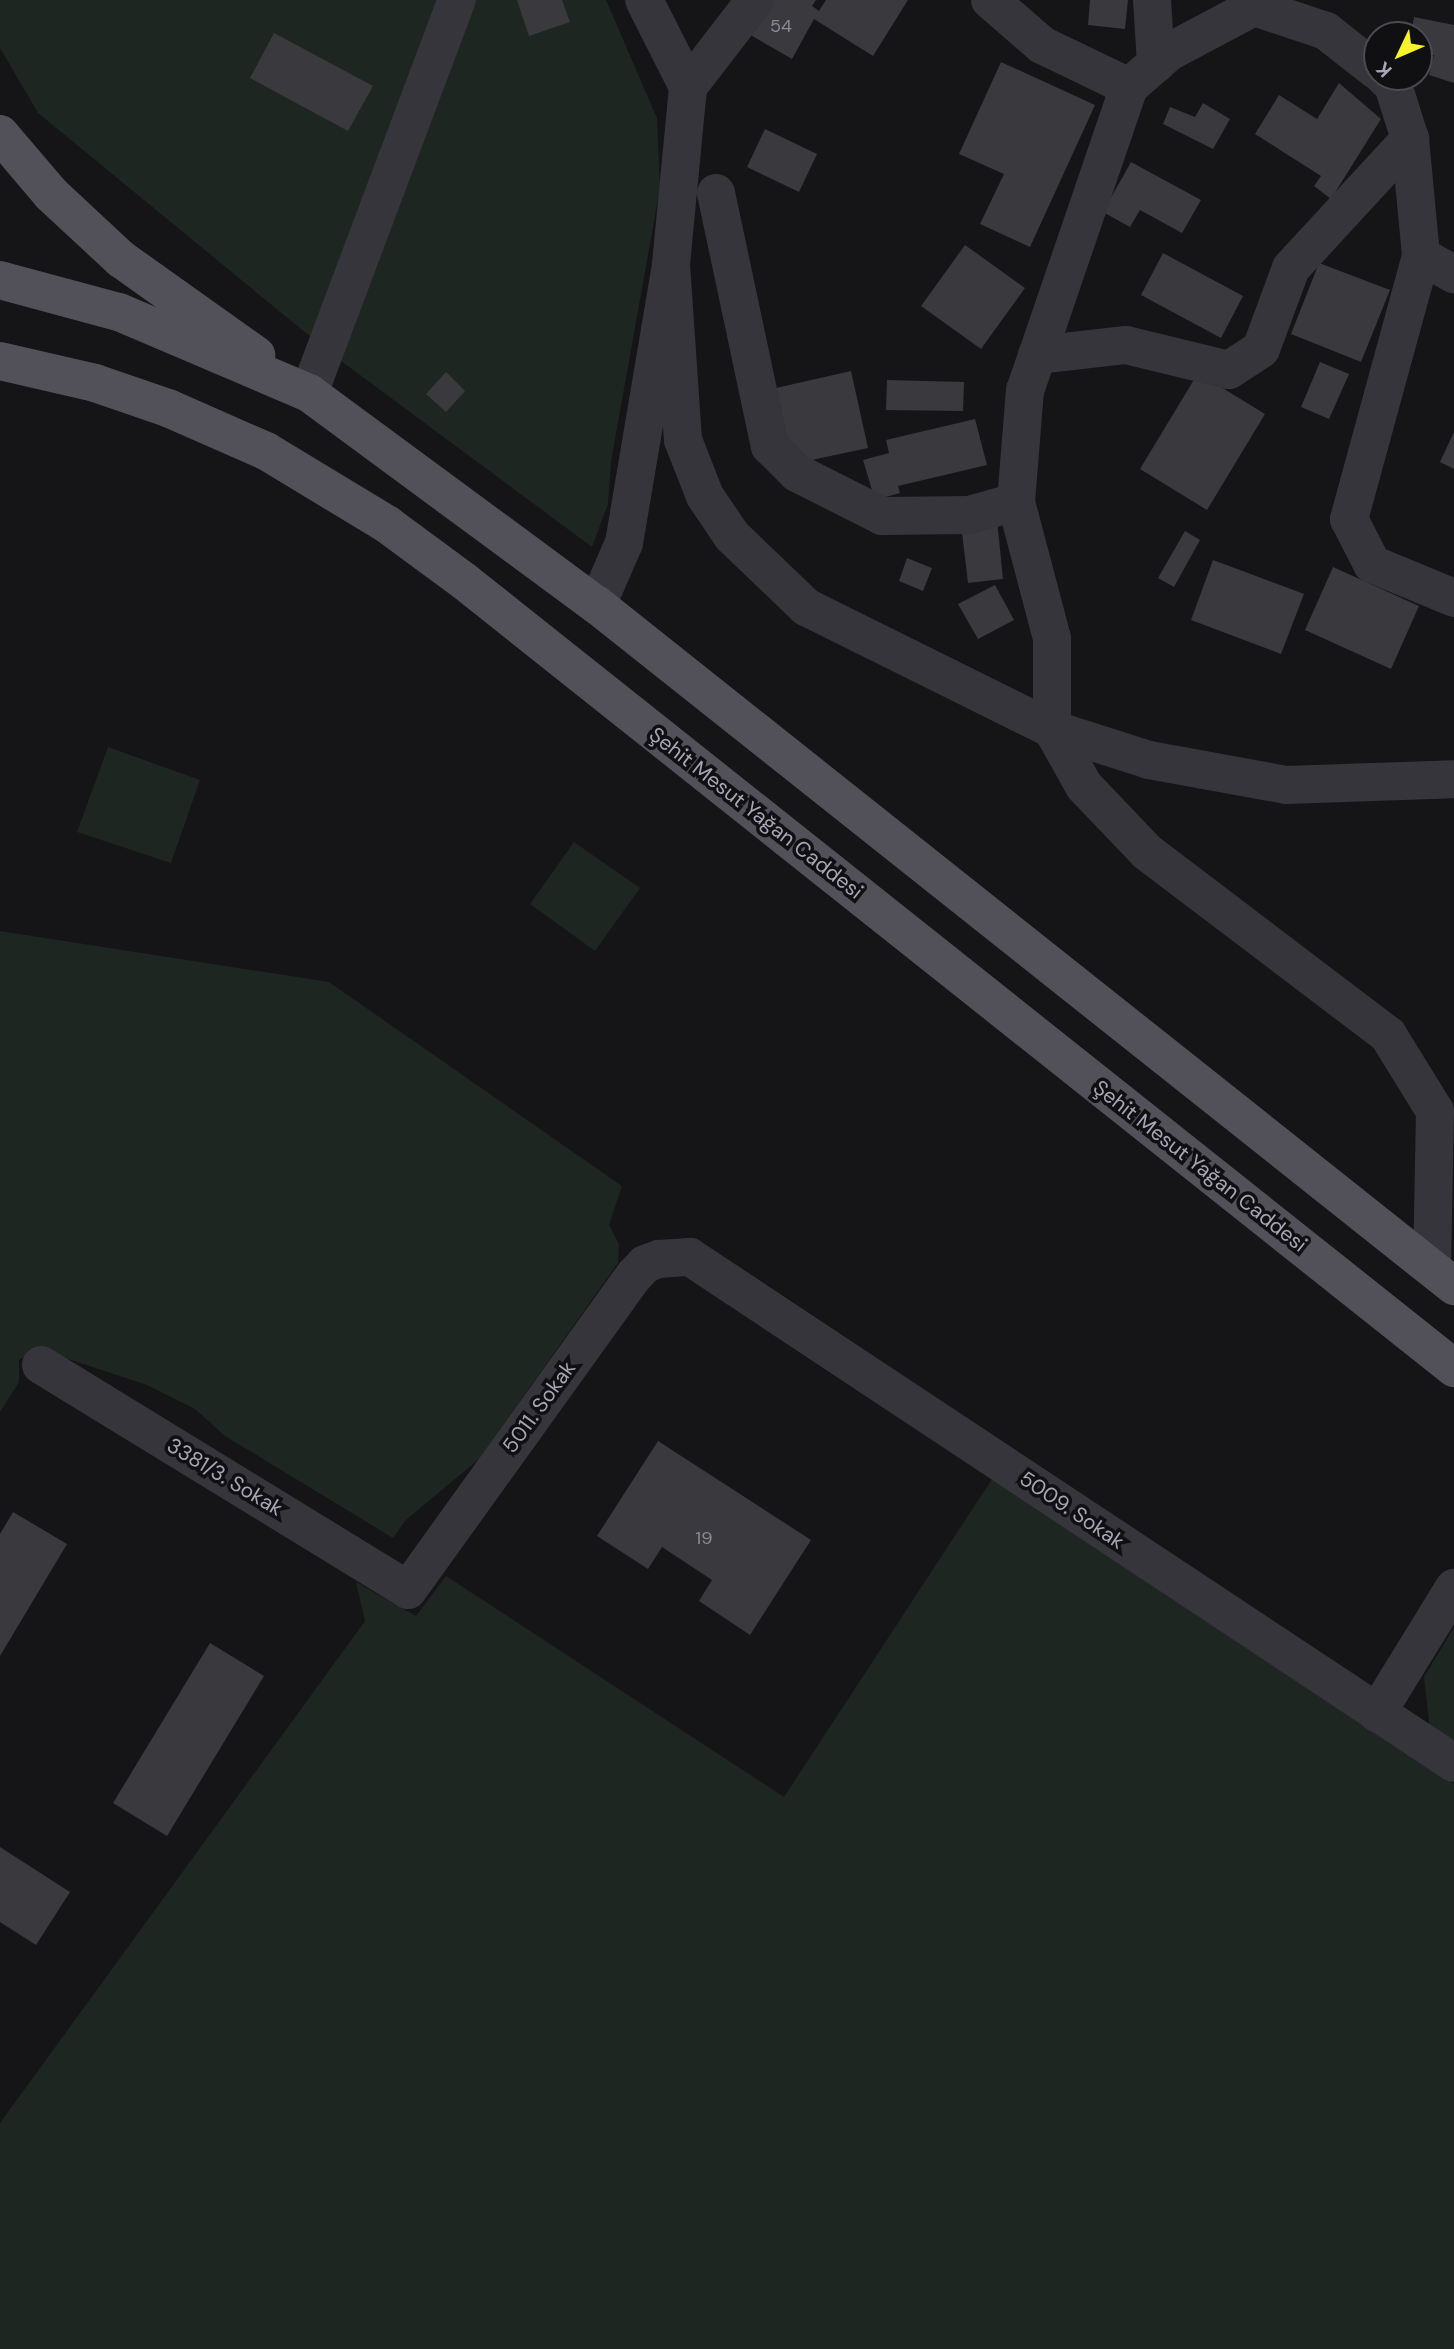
<!DOCTYPE html>
<html>
<head>
<meta charset="utf-8">
<style>
	body { margin:0 }
	#map { position:relative; width:1454px; height:2349px; overflow:hidden; background:#151416; font-family:"DM Sans",sans-serif }
	div>[style] { position:absolute }
	.green>* { inset:0; background:#1e2621 }
	.building>* { inset:0; background:#3a393e }
	.minor>* { height:38px; margin:-19px; padding:0 19px; transform-origin:19px; border-radius:19px; background:#36353b }
	.major>* { height:38px; margin:-19px; padding:0 19px; transform-origin:19px; border-radius:19px; background:#52515a }
	span { translate:-50% -50%; white-space:nowrap; text-align:center; line-height:1.15; -webkit-text-stroke:7px #100f11; paint-order:stroke }
	.number-label { font-size:18px; color:#8b8b99 }
	.number-label span { -webkit-text-stroke-width:0 }
	.street-label { font-size:21px; color:#a6a6b7 }
	.north { position:absolute; left:1363px; top:21px; width:70px; height:70px; box-sizing:border-box; background:#100f11; border:2px solid #4c4b53; border-radius:50%; rotate:226deg; font-size:19px; font-weight:700; line-height:28px; text-align:center; color:#a6a6b7 }
	.north::after { content:''; display:block; margin:auto; width:24px; height:32px; background:#f6f32c; clip-path:polygon(50% 0,100% 100%,50% 72%,0 100%) }
</style>
</head>
<body>
<div id="map">
	<div class="green">
		<i style="clip-path:polygon(0 0,606px 0,657px 118px,660px 188px,611px 462px,608px 504px,592px 547px,329px 352px,38px 113px,0 48px)"></i>
		<i style="clip-path:polygon(108px 747px,200px 780px,171px 863px,77px 832px)"></i>
		<i style="clip-path:polygon(574px 842px,640px 888px,595px 951px,530px 904px)"></i>
		<i style="clip-path:polygon(0 931px,329px 982px,622px 1186px,609px 1225px,619px 1244px,618px 1263px,479px 1459px,406px 1520px,393px 1538px,225px 1436px,195px 1409px,147px 1385px,38px 1349px,19px 1360px,19px 1382px,0 1412px)"></i>
		<i style="clip-path:polygon(994px 1476px,1454px 1784px,1454px 2349px,0 2349px,0 2123px,365px 1621px,356px 1582px,416px 1616px,446px 1576px,784px 1797px)"></i>
		<i style="clip-path:polygon(1454px 1627px,1454px 1746px,1430px 1731px,1424px 1677px)"></i>
	</div>
	<div class="building">
		<i style="clip-path:polygon(517px 0,562px 0,570px 22px,529px 36px)"></i>
		<i style="clip-path:polygon(766px 0,816px 0,812px 6px,819px 11px,826px 0,908px 0,873px 56px,814px 19px,792px 59px,747px 33px)"></i>
		<i style="clip-path:polygon(1090px 0,1128px 0,1125px 29px,1088px 25px)"></i>
		<i style="clip-path:polygon(1414px 17px,1454px 25px,1454px 83px,1429px 75px,1434px 55px,1419px 52px,1419px 35px,1411px 35px)"></i>
		<i style="clip-path:polygon(274px 33px,373px 86px,348px 131px,250px 78px)"></i>
		<i style="clip-path:polygon(1001px 62px,1095px 105px,1030px 247px,980px 224px,1004px 174px,959px 154px)"></i>
		<i style="clip-path:polygon(1339px 83px,1381px 119px,1331px 199px,1314px 186px,1321px 176px,1255px 134px,1279px 95px,1317px 119px)"></i>
		<i style="clip-path:polygon(1203px 103px,1230px 119px,1213px 149px,1163px 124px,1170px 107px,1195px 117px)"></i>
		<i style="clip-path:polygon(765px 129px,817px 154px,799px 192px,747px 167px)"></i>
		<i style="clip-path:polygon(1131px 162px,1201px 200px,1182px 233px,1140px 210px,1130px 227px,1103px 212px)"></i>
		<i style="clip-path:polygon(965px 245px,1025px 288px,981px 349px,921px 306px)"></i>
		<i style="clip-path:polygon(1163px 253px,1243px 296px,1221px 338px,1141px 295px)"></i>
		<i style="clip-path:polygon(1319px 263px,1390px 290px,1361px 362px,1291px 334px)"></i>
		<i style="clip-path:polygon(1320px 362px,1349px 374px,1329px 419px,1301px 407px)"></i>
		<i style="clip-path:polygon(851px 371px,868px 448px,793px 464px,776px 388px)"></i>
		<i style="clip-path:polygon(446px 372px,465px 391px,446px 412px,426px 394px)"></i>
		<i style="clip-path:polygon(1198px 373px,1265px 414px,1207px 510px,1140px 469px)"></i>
		<i style="clip-path:polygon(887px 380px,964px 382px,963px 411px,886px 410px)"></i>
		<i style="clip-path:polygon(975px 419px,987px 465px,898px 486px,900px 493px,875px 500px,863px 460px,889px 453px,886px 440px)"></i>
		<i style="clip-path:polygon(1454px 432px,1454px 469px,1440px 462px)"></i>
		<i style="clip-path:polygon(997px 520px,1003px 579px,968px 583px,961px 524px)"></i>
		<i style="clip-path:polygon(1185px 531px,1200px 540px,1174px 587px,1158px 578px)"></i>
		<i style="clip-path:polygon(907px 558px,932px 568px,923px 591px,899px 581px)"></i>
		<i style="clip-path:polygon(1213px 560px,1304px 594px,1281px 654px,1191px 620px)"></i>
		<i style="clip-path:polygon(1333px 567px,1419px 606px,1391px 669px,1305px 630px)"></i>
		<i style="clip-path:polygon(995px 585px,1014px 620px,978px 639px,958px 604px)"></i>
		<i style="clip-path:polygon(658px 1441px,811px 1540px,750px 1635px,699px 1601px,712px 1580px,662px 1547px,648px 1569px,597px 1536px)"></i>
		<i style="clip-path:polygon(13px 1512px,67px 1544px,0 1656px,0 1534px)"></i>
		<i style="clip-path:polygon(210px 1643px,264px 1676px,167px 1836px,113px 1803px)"></i>
		<i style="clip-path:polygon(0 1847px,70px 1892px,36px 1945px,0 1922px)"></i>
	</div>
	<div class="minor">
		<i style="left:990px;top:0;width:69px;rotate:40.9deg"></i>
		<i style="left:1042px;top:45px;width:97px;rotate:25.8deg"></i>
		<i style="left:1152px;top:0;width:64px;rotate:86.4deg"></i>
		<i style="left:1249px;top:0;width:9px;rotate:54deg"></i>
		<i style="left:1254px;top:7px;width:76px;rotate:18.4deg"></i>
		<i style="left:1326px;top:31px;width:65px;rotate:38.1deg"></i>
		<i style="left:1254px;top:7px;width:96px;rotate:152.1deg"></i>
		<i style="left:1169px;top:52px;width:53px;rotate:138.8deg"></i>
		<i style="left:1129px;top:87px;width:320px;rotate:108.9deg"></i>
		<i style="left:1025px;top:390px;width:112px;rotate:94.6deg"></i>
		<i style="left:1016px;top:502px;width:141px;rotate:75.2deg"></i>
		<i style="left:1052px;top:638px;width:91px;rotate:90deg"></i>
		<i style="left:1052px;top:729px;width:65px;rotate:60.7deg"></i>
		<i style="left:1084px;top:786px;width:91px;rotate:46.3deg"></i>
		<i style="left:1147px;top:852px;width:303px;rotate:37.2deg"></i>
		<i style="left:1388px;top:1035px;width:89px;rotate:58.3deg"></i>
		<i style="left:1435px;top:1111px;width:157px;rotate:91.1deg"></i>
		<i style="left:1384px;top:77px;width:12px;rotate:42deg"></i>
		<i style="left:1393px;top:85px;width:57px;rotate:72.5deg"></i>
		<i style="left:1410px;top:139px;width:118px;rotate:84.6deg"></i>
		<i style="left:1421px;top:256px;width:273px;rotate:105.3deg"></i>
		<i style="left:1349px;top:519px;width:51px;rotate:62.9deg"></i>
		<i style="left:1372px;top:564px;width:89px;rotate:22.5deg"></i>
		<i style="left:688px;top:87px;width:110px;rotate:-52.4deg"></i>
		<i style="left:716px;top:193px;width:259px;rotate:78deg"></i>
		<i style="left:770px;top:446px;width:38px;rotate:45deg"></i>
		<i style="left:797px;top:473px;width:95px;rotate:26.8deg"></i>
		<i style="left:882px;top:516px;width:87px;rotate:-0.7deg"></i>
		<i style="left:969px;top:515px;width:49px;rotate:-15.5deg"></i>
		<i style="left:1421px;top:256px;width:38px;rotate:29deg"></i>
		<i style="left:671px;top:264px;width:176px;rotate:86.1deg"></i>
		<i style="left:683px;top:440px;width:60px;rotate:68.6deg"></i>
		<i style="left:705px;top:496px;width:48px;rotate:56deg"></i>
		<i style="left:732px;top:536px;width:103px;rotate:43.8deg"></i>
		<i style="left:806px;top:607px;width:275px;rotate:26.4deg"></i>
		<i style="left:1052px;top:729px;width:102px;rotate:17.7deg"></i>
		<i style="left:1149px;top:760px;width:139px;rotate:10.3deg"></i>
		<i style="left:1286px;top:785px;width:168px;rotate:-2deg"></i>
		<i style="left:1037px;top:355px;width:90px;rotate:-6.4deg"></i>
		<i style="left:1126px;top:345px;width:106px;rotate:13.6deg"></i>
		<i style="left:1229px;top:370px;width:38px;rotate:-33deg"></i>
		<i style="left:1261px;top:349px;width:86px;rotate:-69.7deg"></i>
		<i style="left:1291px;top:268px;width:176px;rotate:-47.3deg"></i>
		<i style="left:309px;top:393px;width:420px;rotate:-69.4deg"></i>
		<i style="left:597px;top:605px;width:68px;rotate:-66.5deg"></i>
		<i style="left:624px;top:543px;width:283px;rotate:-80.4deg"></i>
		<i style="left:671px;top:264px;width:178px;rotate:-84.5deg"></i>
		<i style="left:688px;top:87px;width:97px;rotate:-116.8deg"></i>
		<i style="left:41px;top:1365px;width:430px;rotate:31.5deg"></i>
		<i style="left:408px;top:1590px;width:387px;rotate:-54.3deg"></i>
		<i style="left:634px;top:1276px;width:16px;rotate:-47deg"></i>
		<i style="left:645px;top:1264px;width:15px;rotate:-20deg"></i>
		<i style="left:659px;top:1259px;width:31px;rotate:-4deg"></i>
		<i style="left:690px;top:1257px;width:916px;rotate:33.52deg"></i>
		<i style="left:1377px;top:1713px;width:147px;rotate:-58.4deg"></i>
	</div>
	<div class="major">
		<i style="left:0;top:134px;width:79px;rotate:49.6deg"></i>
		<i style="left:51px;top:194px;width:96px;rotate:42.9deg"></i>
		<i style="left:121px;top:259px;width:166px;rotate:35.4deg"></i>
		<i style="left:0;top:280px;width:123px;rotate:15.1deg"></i>
		<i style="left:119px;top:312px;width:207px;rotate:23.1deg"></i>
		<i style="left:309px;top:393px;width:358px;rotate:36.4deg"></i>
		<i style="left:597px;top:605px;width:1095px;rotate:38.47deg"></i>
		<i style="left:0;top:361px;width:98px;rotate:13deg"></i>
		<i style="left:95px;top:383px;width:77px;rotate:18.9deg"></i>
		<i style="left:168px;top:408px;width:107px;rotate:23.7deg"></i>
		<i style="left:266px;top:451px;width:143px;rotate:31.2deg"></i>
		<i style="left:388px;top:525px;width:94px;rotate:36.4deg"></i>
		<i style="left:464px;top:581px;width:1265px;rotate:38.48deg"></i>
	</div>
	<div class="number-label">
		<span style="left:781px;top:26px">54</span>
		<span style="left:704px;top:1538px">19</span>
	</div>
	<div class="street-label">
		<span style="left:756px;top:813px;rotate:38deg">Şehit Mesut Yağan Caddesi</span>
		<span style="left:1200px;top:1166px;rotate:38deg">Şehit Mesut Yağan Caddesi</span>
		<span style="left:539px;top:1407px;rotate:-54deg">5011. Sokak</span>
		<span style="left:225px;top:1477px;rotate:31deg">3381/3. Sokak</span>
		<span style="left:1072px;top:1510px;rotate:34deg">5009. Sokak</span>
	</div>
	<div class="north">K</div>
</div>
</body>
</html>
